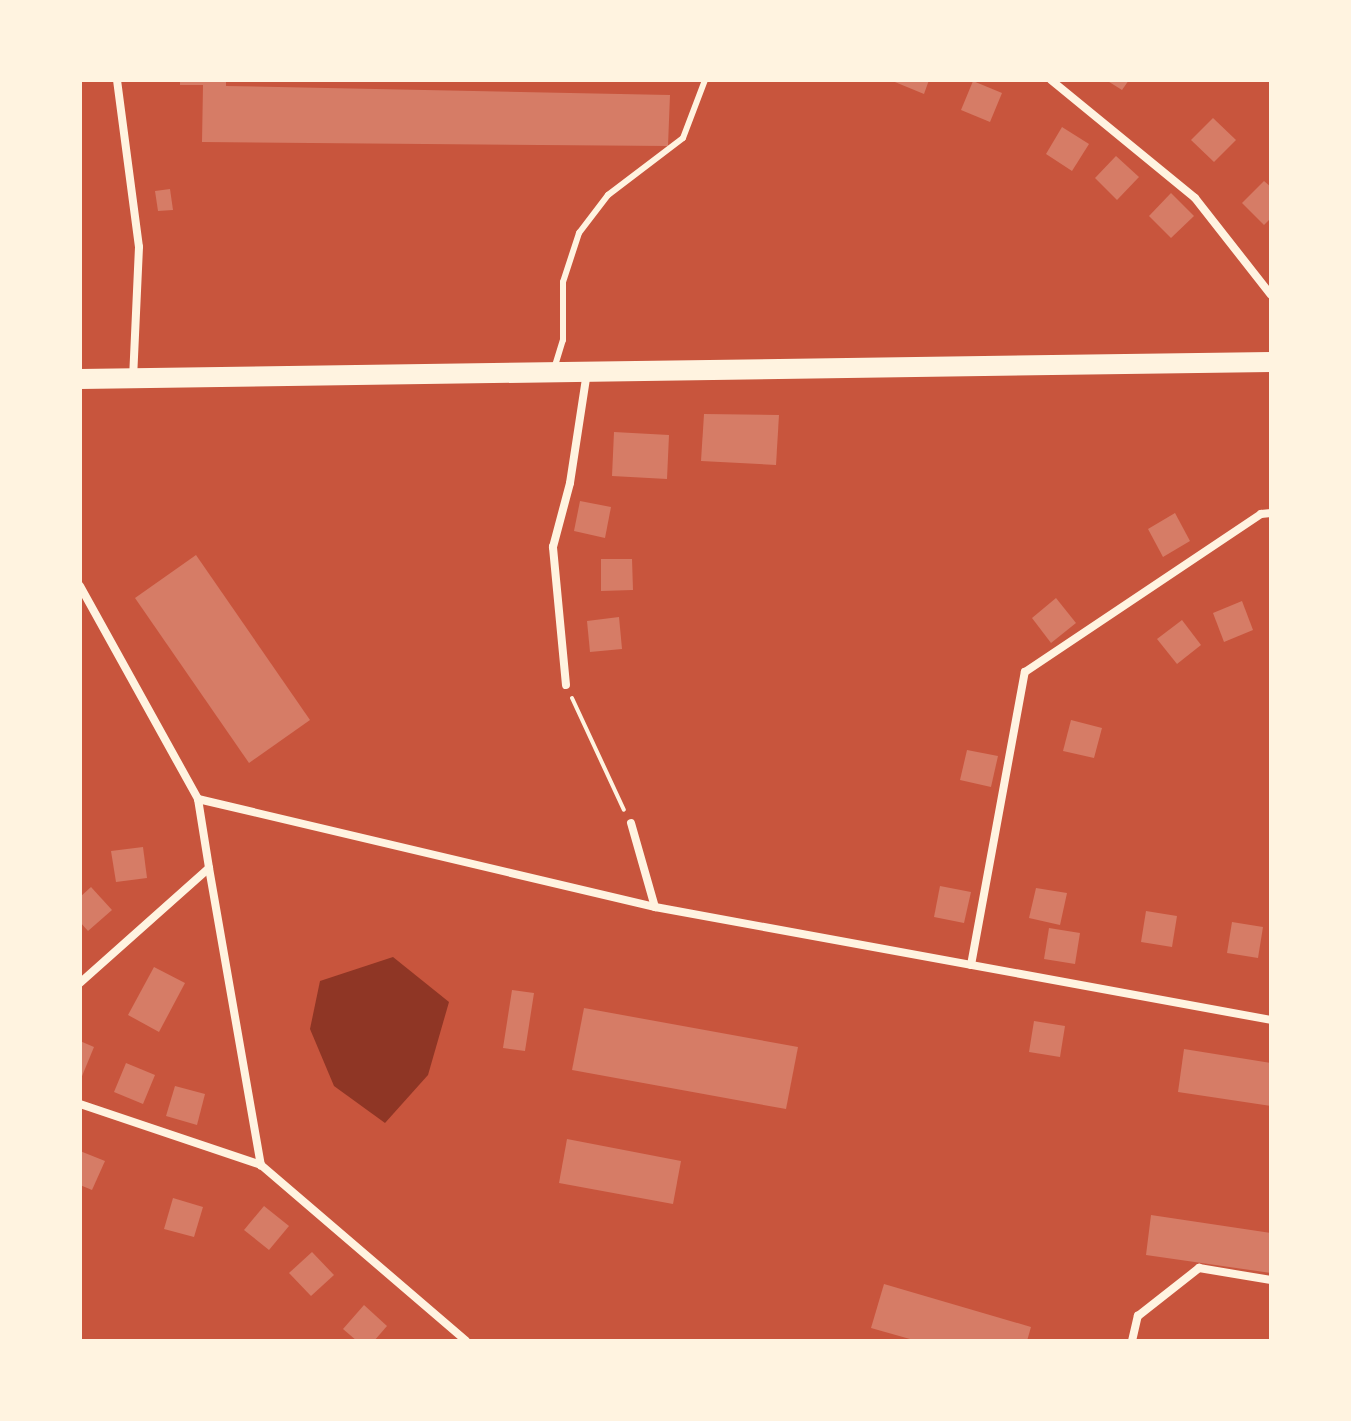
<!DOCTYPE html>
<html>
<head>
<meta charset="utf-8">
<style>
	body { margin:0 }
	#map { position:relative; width:1351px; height:1421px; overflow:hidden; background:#c8553d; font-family:"Golos Text",sans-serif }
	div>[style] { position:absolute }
	.water>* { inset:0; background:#8f3625 }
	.building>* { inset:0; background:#d67c66 }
	.path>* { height:4px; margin:-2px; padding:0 2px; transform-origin:2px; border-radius:2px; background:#fff3e0 }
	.service>* { height:6px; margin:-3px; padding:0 3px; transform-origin:3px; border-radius:3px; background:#fff3e0 }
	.minor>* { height:8px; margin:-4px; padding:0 4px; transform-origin:4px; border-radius:4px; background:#fff3e0 }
	.trunk>* { height:20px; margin:-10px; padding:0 10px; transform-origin:10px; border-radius:10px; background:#fff3e0 }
	span { translate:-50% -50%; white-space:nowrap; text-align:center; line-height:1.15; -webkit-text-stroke:8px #fff3e0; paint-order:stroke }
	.frame { position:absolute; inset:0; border:82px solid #fff3e0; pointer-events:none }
</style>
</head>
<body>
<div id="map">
	<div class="water">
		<i style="clip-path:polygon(393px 957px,449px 1002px,428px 1075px,385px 1123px,334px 1086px,310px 1029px,320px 981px)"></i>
	</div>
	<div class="building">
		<i style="clip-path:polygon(180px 80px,226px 80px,226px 86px,670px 95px,668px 146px,202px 142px,203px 85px,180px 85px)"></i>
		<i style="clip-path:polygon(890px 80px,929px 80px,924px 94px)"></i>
		<i style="clip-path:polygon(1106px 80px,1129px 80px,1122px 90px)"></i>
		<i style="clip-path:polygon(973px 81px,1002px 93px,990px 122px,961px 110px)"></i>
		<i style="clip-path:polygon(1213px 118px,1236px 140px,1214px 162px,1191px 140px)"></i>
		<i style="clip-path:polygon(1062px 127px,1089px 144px,1072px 171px,1046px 154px)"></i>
		<i style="clip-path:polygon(1116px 156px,1139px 177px,1117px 200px,1095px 178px)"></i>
		<i style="clip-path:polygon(1264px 181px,1271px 187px,1271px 218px,1264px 225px,1242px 203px)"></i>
		<i style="clip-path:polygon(170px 189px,173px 210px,158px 211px,155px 191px)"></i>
		<i style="clip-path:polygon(1171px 193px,1194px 216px,1171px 238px,1149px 216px)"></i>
		<i style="clip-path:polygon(704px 414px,779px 415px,776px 465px,701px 461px)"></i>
		<i style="clip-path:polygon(614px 432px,669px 435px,667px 479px,612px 476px)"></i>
		<i style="clip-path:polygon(580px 501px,611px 507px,605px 538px,574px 531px)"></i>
		<i style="clip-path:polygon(1175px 513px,1190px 541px,1163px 557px,1148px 529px)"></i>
		<i style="clip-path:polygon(196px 555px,310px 720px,249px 763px,135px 598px)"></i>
		<i style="clip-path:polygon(601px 559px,632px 559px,633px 590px,601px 591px)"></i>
		<i style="clip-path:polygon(1056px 598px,1076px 623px,1051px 643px,1032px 618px)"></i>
		<i style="clip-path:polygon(1242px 601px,1253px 630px,1224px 642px,1213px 613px)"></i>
		<i style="clip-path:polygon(619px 617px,622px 649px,590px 652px,587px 621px)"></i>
		<i style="clip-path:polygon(1182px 620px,1201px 645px,1177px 664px,1157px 639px)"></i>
		<i style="clip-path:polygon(1071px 720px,1102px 728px,1094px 758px,1063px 751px)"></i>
		<i style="clip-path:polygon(967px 750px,998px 756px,991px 787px,960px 780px)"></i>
		<i style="clip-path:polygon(143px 847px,147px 878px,116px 882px,111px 851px)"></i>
		<i style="clip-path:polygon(940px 886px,971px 892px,964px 923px,934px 917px)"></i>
		<i style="clip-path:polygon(91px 887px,112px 910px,88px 931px,80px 922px,80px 897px)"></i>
		<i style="clip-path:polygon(1036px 888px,1067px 893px,1060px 925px,1029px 918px)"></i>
		<i style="clip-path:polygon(1146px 911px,1177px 916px,1172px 947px,1141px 942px)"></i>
		<i style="clip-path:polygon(1232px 922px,1263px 927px,1258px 958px,1227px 953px)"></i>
		<i style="clip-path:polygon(1049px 928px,1080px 933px,1075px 964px,1044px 959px)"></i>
		<i style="clip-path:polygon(154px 967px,185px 983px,159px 1032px,128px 1015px)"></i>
		<i style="clip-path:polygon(512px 990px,534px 993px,525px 1051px,503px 1048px)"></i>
		<i style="clip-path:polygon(584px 1008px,798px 1047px,786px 1109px,572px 1070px)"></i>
		<i style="clip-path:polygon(1034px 1021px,1065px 1026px,1060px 1057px,1029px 1052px)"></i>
		<i style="clip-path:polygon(80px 1041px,94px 1047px,80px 1081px)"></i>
		<i style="clip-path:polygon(1184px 1049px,1271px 1063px,1271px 1106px,1178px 1092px)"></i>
		<i style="clip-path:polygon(126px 1063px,155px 1075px,143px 1104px,114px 1092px)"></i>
		<i style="clip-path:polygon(175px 1086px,205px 1094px,197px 1125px,166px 1116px)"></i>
		<i style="clip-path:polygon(567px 1139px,681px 1161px,673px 1204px,559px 1183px)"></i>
		<i style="clip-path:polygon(80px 1151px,105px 1161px,92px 1190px,80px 1185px)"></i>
		<i style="clip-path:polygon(173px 1198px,203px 1207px,194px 1237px,164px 1229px)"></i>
		<i style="clip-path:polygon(264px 1206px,289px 1226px,269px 1250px,244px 1230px)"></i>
		<i style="clip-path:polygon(1151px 1215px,1271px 1233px,1271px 1273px,1146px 1255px)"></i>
		<i style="clip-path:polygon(312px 1252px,334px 1275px,311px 1296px,289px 1273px)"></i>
		<i style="clip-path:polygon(884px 1284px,1031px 1327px,1027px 1341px,917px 1341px,871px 1328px)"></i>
		<i style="clip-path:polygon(364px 1305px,387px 1326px,374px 1341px,357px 1341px,343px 1329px)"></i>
	</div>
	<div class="path">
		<i style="left:572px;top:698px;width:123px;rotate:65.1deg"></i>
	</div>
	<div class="service">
		<i style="left:554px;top:369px;width:30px;rotate:-73deg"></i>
		<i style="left:563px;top:340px;width:58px;rotate:-90deg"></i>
		<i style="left:563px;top:282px;width:52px;rotate:-71.9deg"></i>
		<i style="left:579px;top:233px;width:48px;rotate:-52.7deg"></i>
		<i style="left:608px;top:195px;width:94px;rotate:-37.2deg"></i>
		<i style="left:683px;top:138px;width:62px;rotate:-69.2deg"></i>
	</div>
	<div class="minor">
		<i style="left:117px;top:80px;width:168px;rotate:82.5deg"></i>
		<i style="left:139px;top:247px;width:130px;rotate:92.6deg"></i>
		<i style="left:1051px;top:80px;width:186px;rotate:39.3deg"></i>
		<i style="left:1195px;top:198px;width:123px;rotate:51.9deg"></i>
		<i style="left:80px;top:586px;width:244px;rotate:61deg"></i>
		<i style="left:198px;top:799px;width:70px;rotate:80.9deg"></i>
		<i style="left:209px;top:868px;width:173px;rotate:138.3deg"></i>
		<i style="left:566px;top:685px;width:139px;rotate:-95.4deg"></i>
		<i style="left:553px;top:547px;width:66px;rotate:-75.1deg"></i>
		<i style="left:570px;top:483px;width:112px;rotate:-81.3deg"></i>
		<i style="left:198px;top:799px;width:470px;rotate:13.3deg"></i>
		<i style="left:655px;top:907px;width:626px;rotate:10.39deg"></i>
		<i style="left:631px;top:823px;width:87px;rotate:74.1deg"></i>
		<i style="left:209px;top:868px;width:302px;rotate:80.1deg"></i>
		<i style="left:971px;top:965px;width:298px;rotate:-79.6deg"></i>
		<i style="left:1025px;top:672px;width:284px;rotate:-33.8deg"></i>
		<i style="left:1261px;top:514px;width:10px;rotate:-6deg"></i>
		<i style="left:80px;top:1104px;width:191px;rotate:18.6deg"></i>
		<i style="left:261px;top:1165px;width:270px;rotate:40.6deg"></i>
		<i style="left:1132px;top:1341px;width:26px;rotate:-77deg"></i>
		<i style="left:1138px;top:1316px;width:78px;rotate:-38.2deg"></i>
		<i style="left:1199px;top:1268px;width:73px;rotate:9.5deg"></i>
	</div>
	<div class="trunk">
		<i style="left:80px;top:379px;width:1191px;rotate:-0.82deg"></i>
	</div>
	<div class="frame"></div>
</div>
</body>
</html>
